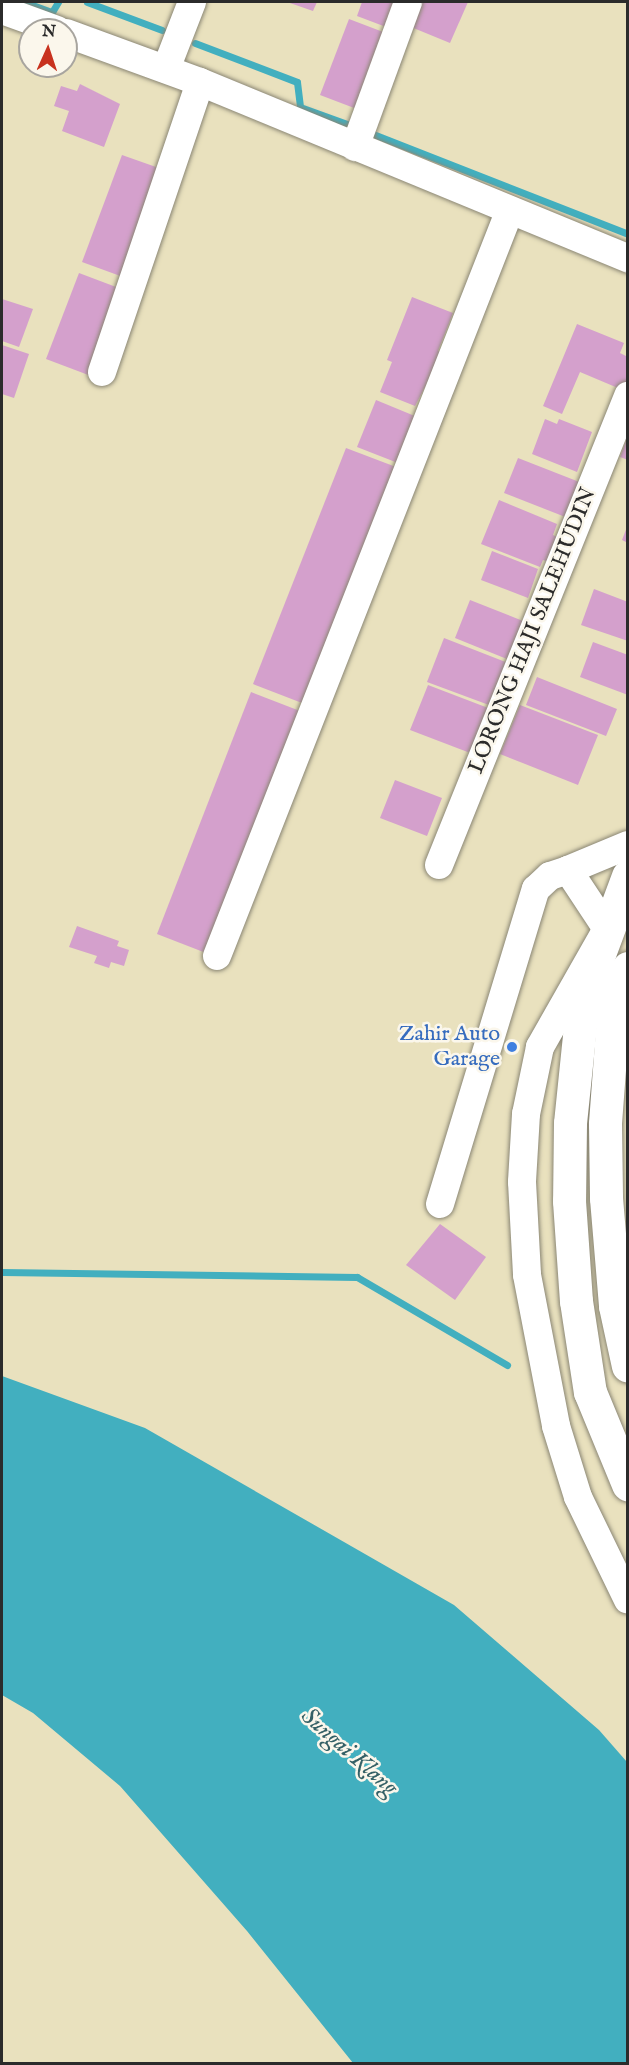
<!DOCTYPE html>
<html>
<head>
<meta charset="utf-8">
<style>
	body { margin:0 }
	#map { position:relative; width:629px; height:2065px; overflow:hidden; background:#e9e1be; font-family:"IM FELL English",serif }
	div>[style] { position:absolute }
	.water>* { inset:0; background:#42afbf }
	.stream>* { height:7px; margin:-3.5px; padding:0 3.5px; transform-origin:3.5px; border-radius:3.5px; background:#42afbf }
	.building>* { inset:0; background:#d4a0cc }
	.roads { filter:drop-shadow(0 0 2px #8a8674) drop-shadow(0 0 2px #8a8674) }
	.minor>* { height:28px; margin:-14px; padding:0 14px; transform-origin:14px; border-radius:14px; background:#fff }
	.major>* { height:33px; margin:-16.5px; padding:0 16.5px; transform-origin:16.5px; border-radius:16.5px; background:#fff }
	.dots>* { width:16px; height:16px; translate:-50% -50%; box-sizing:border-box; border:3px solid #fbf7ec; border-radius:50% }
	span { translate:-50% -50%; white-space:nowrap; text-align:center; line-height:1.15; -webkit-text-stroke:5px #fbf7ec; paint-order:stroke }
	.street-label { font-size:22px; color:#2b2b2b }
	.shop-label { font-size:22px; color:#366cbe }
	.right { translate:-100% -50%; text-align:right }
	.water-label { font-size:24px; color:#346066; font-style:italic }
	.frame { position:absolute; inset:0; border:3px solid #2b2b2b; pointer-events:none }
	.north { position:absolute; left:18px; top:18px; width:60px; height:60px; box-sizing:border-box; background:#fbf7ec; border:2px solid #a8a59f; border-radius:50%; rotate:3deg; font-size:16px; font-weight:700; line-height:24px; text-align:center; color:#2b2b2b }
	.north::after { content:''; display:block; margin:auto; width:21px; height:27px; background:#c8321e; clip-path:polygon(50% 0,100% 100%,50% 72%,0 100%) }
</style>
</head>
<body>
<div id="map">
	<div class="water">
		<i style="clip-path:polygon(2px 1376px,145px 1428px,454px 1605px,599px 1730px,627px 1762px,627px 2063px,353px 2063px,247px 1931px,120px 1786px,33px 1713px,2px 1695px)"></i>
	</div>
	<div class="stream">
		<i style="left:24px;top:2px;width:30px;rotate:20deg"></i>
		<i style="left:52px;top:12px;width:12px;rotate:-59deg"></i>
		<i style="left:87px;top:2px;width:80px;rotate:20.5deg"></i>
		<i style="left:195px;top:43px;width:109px;rotate:20.9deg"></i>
		<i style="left:297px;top:82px;width:25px;rotate:83deg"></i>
		<i style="left:300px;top:107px;width:53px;rotate:19.8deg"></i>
		<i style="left:373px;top:134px;width:274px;rotate:21.4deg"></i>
		<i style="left:2px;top:1272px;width:355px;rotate:0.8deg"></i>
		<i style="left:357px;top:1277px;width:174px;rotate:30.4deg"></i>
	</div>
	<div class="building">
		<i style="clip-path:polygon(287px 2px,317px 2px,313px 11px)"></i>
		<i style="clip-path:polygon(362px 2px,405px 2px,394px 30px,357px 16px)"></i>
		<i style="clip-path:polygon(421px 2px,468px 2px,450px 43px,411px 27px)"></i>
		<i style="clip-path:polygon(349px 19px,391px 35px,362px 111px,320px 95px)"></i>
		<i style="clip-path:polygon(80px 84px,120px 104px,104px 147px,62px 131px,69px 111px,54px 106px,61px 86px,77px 91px)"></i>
		<i style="clip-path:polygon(122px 155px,173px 173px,123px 277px,82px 262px)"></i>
		<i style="clip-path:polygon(79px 273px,124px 290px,91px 376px,46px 359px)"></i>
		<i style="clip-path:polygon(412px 297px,453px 313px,438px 351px,443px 353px,415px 406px,380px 392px,392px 362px,387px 360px)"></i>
		<i style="clip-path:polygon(2px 299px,33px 309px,19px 347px,2px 341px)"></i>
		<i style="clip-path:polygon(577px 324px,624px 343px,620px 353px,628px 357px,628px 384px,625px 391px,580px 372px,562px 414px,543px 406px)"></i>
		<i style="clip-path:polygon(2px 345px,29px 354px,14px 398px,2px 394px)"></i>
		<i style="clip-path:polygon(376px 400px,422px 419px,403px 465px,357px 447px)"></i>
		<i style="clip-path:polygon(545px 419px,557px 424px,559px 419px,592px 432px,577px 472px,532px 454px)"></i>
		<i style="clip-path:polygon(627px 438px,628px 438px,628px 460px,620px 457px)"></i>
		<i style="clip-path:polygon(346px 448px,396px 467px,302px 703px,253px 684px)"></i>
		<i style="clip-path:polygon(518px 458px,587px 485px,573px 520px,504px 493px)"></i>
		<i style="clip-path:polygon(499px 500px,557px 524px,553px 535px,564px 540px,554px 564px,543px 560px,540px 567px,481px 544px)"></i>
		<i style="clip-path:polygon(627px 527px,628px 527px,628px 543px,622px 540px)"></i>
		<i style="clip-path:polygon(492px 551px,538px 569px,528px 598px,481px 580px)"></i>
		<i style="clip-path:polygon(594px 589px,628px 602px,628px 641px,581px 625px)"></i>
		<i style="clip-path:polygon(470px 600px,528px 623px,512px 661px,455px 638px)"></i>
		<i style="clip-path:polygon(444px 638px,513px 665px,497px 708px,427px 682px)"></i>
		<i style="clip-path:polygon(593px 642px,628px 655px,628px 695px,580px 677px)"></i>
		<i style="clip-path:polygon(537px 677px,617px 709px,606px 736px,526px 705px)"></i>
		<i style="clip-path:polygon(428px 685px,496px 711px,478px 756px,410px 730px)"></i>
		<i style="clip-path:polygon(251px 692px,300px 711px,206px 953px,157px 934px)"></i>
		<i style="clip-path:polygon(520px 705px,598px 735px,578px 785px,500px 754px)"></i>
		<i style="clip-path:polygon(395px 780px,442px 798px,427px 836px,380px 818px)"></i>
		<i style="clip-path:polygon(77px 926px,119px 941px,117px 946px,129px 950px,124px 966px,111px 962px,109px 968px,94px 963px,97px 956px,69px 947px)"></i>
		<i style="clip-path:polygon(440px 1224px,486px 1257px,455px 1300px,406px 1265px)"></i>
	</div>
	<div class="roads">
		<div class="minor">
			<i style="left:2px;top:10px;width:59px;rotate:20deg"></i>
			<i style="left:66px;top:33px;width:143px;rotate:20.1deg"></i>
			<i style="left:200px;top:82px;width:463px;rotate:22.4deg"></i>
			<i style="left:166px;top:69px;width:72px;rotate:-68.8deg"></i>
			<i style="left:355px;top:147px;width:154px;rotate:-69.9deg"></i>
			<i style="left:102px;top:372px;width:306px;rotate:-71.3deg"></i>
			<i style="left:628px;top:845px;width:65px;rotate:157.4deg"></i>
			<i style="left:568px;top:870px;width:71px;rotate:56.5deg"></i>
			<i style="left:607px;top:929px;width:136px;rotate:119.6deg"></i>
			<i style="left:540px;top:1047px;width:68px;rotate:101.8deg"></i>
			<i style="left:526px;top:1114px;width:68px;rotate:93.4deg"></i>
			<i style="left:522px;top:1182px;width:93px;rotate:86.9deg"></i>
			<i style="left:527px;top:1275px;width:154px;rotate:79.1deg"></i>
			<i style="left:556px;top:1426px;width:74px;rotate:72.8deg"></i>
			<i style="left:578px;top:1497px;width:114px;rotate:64.1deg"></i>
			<i style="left:439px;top:865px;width:506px;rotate:-68.05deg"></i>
			<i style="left:217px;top:956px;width:801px;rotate:-68.56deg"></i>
			<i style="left:440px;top:1204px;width:329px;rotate:-73.1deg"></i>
			<i style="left:536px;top:889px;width:19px;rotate:-43deg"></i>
			<i style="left:550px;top:876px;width:19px;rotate:-18deg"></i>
		</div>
		<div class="major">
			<i style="left:628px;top:876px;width:129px;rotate:110.4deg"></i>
			<i style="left:583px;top:997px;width:127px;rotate:95.9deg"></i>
			<i style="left:570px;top:1123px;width:78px;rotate:90.7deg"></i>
			<i style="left:569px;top:1201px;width:100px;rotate:86deg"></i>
			<i style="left:576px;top:1301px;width:92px;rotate:81.3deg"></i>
			<i style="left:590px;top:1392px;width:100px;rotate:67.6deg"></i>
			<i style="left:628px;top:968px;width:38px;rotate:112deg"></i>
			<i style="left:614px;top:1003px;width:121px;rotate:94.3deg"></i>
			<i style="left:605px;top:1124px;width:74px;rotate:89.2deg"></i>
			<i style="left:606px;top:1198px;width:108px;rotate:85.2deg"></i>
			<i style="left:615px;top:1306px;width:61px;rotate:77.8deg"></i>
		</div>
	</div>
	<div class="dots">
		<i style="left:512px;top:1047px;background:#3f7fe0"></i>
	</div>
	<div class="street-label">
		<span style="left:533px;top:631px;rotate:-68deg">LORONG HAJI SALEHUDIN</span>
	</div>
	<div class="shop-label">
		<span class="right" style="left:500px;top:1047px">Zahir Auto<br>Garage</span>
	</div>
	<div class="water-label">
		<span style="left:349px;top:1752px;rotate:41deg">Sungai Klang</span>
	</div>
	<div class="frame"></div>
	<div class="north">N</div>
</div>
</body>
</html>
